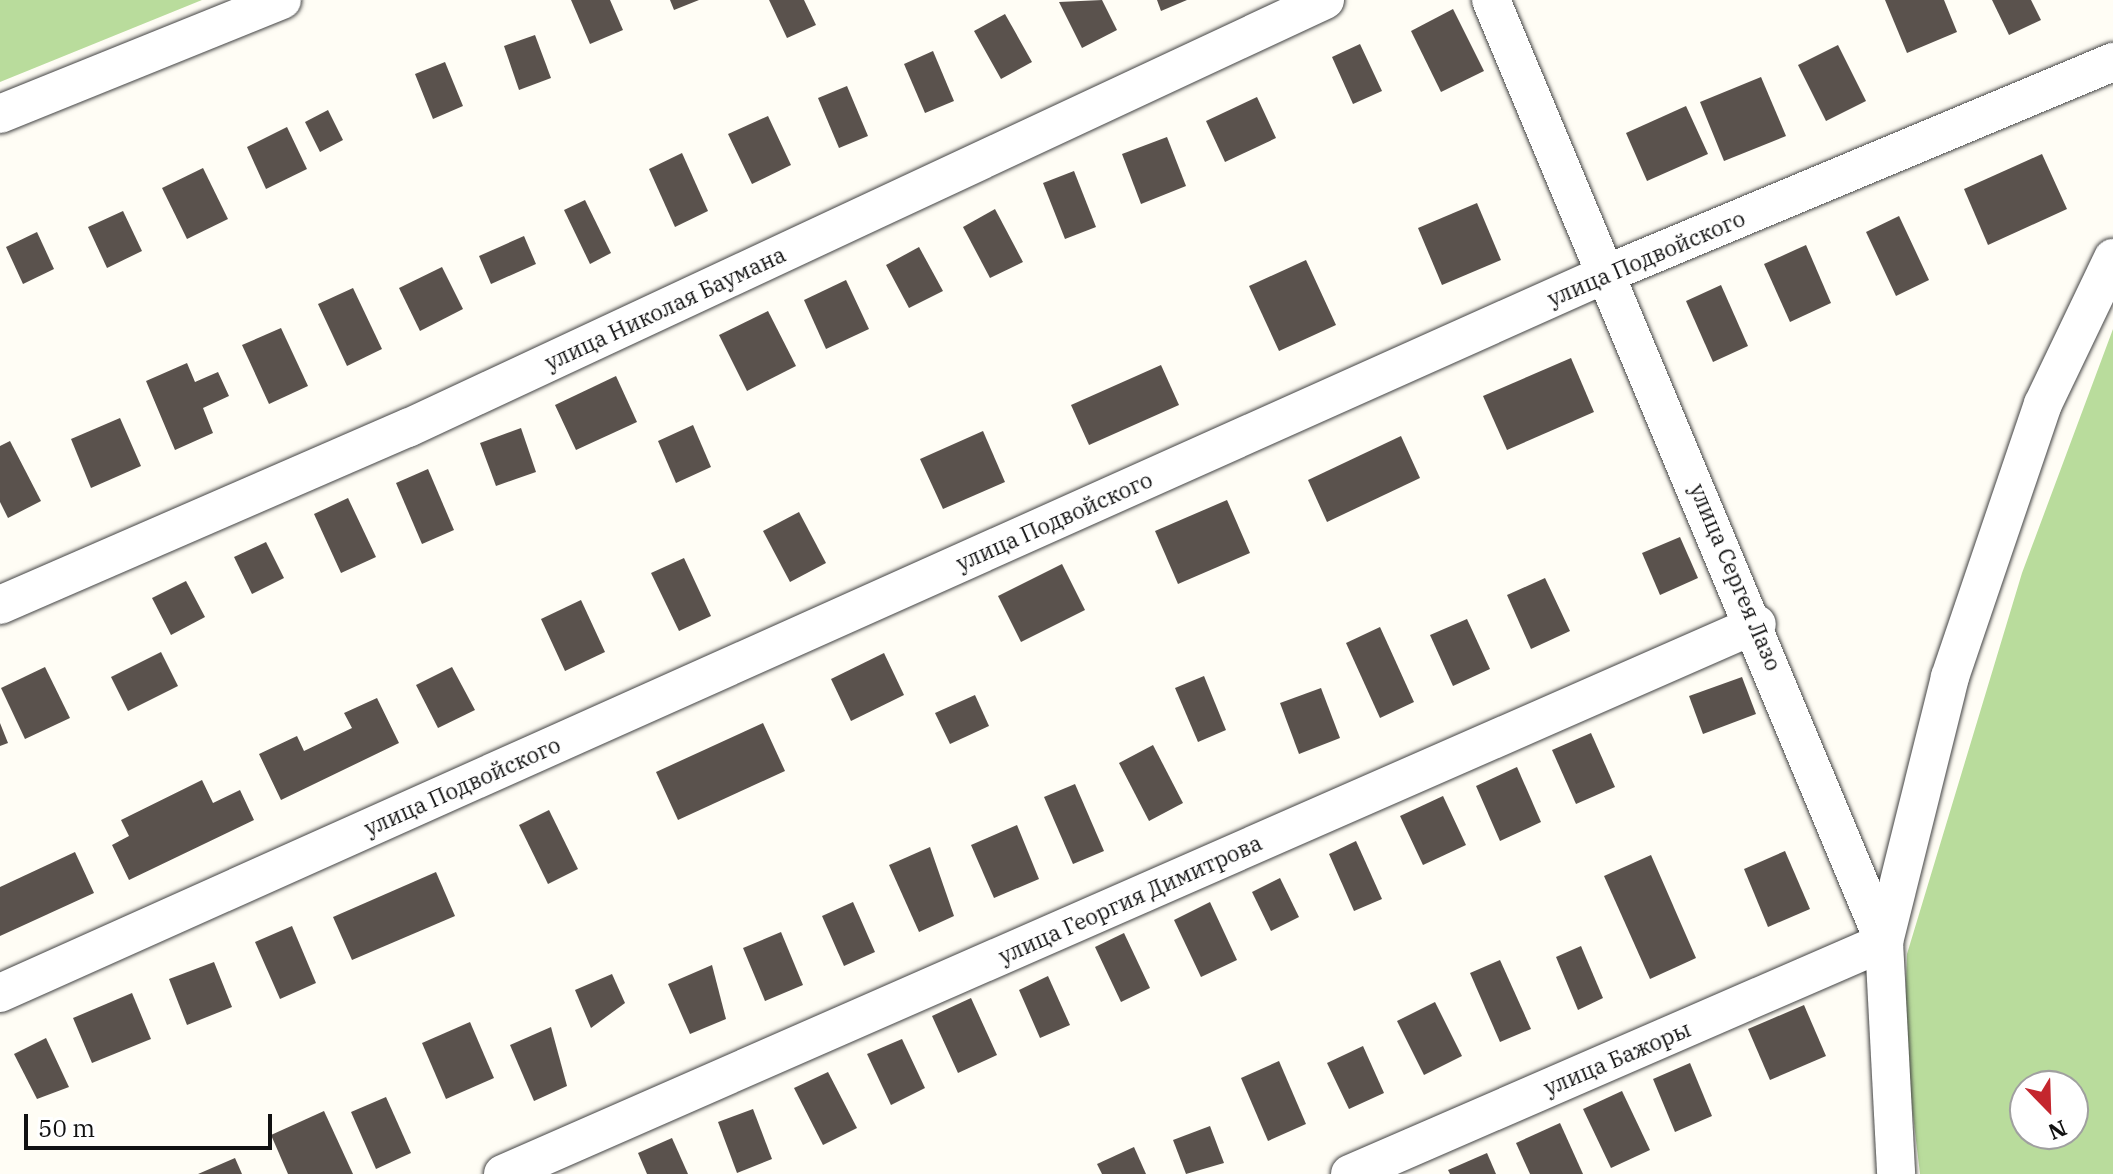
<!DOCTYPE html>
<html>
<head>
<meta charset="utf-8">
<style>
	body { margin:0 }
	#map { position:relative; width:2113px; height:1174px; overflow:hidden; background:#fffdf5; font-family:"IBM Plex Serif",serif }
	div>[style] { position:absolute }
	.forest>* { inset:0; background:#b9dc9c }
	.building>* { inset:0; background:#5a524d }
	.roads { filter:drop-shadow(0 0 2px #444) drop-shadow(0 0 2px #444) }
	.minor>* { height:38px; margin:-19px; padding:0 19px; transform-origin:19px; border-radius:19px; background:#fff }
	span { translate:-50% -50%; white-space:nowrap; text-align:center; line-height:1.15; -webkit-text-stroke:8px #fff; paint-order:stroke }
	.street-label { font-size:22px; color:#111 }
	.north { position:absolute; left:2009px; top:1070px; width:80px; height:80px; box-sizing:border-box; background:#fff; border:2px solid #a0a0a0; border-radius:50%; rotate:157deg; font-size:22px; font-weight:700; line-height:32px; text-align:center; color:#111 }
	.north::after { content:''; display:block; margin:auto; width:28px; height:36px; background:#c4262e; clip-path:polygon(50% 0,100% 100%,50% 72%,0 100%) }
	.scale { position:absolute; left:24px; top:1114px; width:248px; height:36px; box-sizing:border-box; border:4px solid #111; border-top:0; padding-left:10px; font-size:24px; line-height:28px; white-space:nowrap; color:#111; -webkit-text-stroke:6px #fff; paint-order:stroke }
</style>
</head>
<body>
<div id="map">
	<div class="forest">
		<i style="clip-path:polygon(0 0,202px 0,0 82px)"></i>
		<i style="clip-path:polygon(evenodd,2113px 329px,2113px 1174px,1920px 1174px,1904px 1039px,1907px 954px,2022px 573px,2113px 329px,2025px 1086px,2073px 1086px,2073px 1134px,2025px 1134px,2025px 1086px)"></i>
	</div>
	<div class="building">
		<i style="clip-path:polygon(571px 0,610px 0,623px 30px,590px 44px)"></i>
		<i style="clip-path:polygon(670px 0,699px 0,674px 10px)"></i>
		<i style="clip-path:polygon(769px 0,804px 0,816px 25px,787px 38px)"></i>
		<i style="clip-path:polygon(1102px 0,1117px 30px,1082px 48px,1059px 2px)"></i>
		<i style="clip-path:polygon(1157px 0,1187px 0,1161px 11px)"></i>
		<i style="clip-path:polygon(1885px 0,1944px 0,1957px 32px,1907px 53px)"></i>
		<i style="clip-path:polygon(1992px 0,2031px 0,2041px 20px,2009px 35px)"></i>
		<i style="clip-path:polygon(1453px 9px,1484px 71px,1441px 92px,1411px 31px)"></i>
		<i style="clip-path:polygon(1005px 14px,1032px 62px,1001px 79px,974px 31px)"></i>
		<i style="clip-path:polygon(535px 35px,551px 78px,519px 90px,504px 46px)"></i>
		<i style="clip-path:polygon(1360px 44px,1382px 91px,1353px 104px,1332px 57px)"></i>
		<i style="clip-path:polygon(1838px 45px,1866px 101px,1826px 121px,1798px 65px)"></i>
		<i style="clip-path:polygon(933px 51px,954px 101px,925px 113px,904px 64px)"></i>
		<i style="clip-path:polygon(445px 62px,463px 106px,433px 119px,415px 74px)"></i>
		<i style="clip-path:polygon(1761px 77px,1786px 136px,1724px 161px,1700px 102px)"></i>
		<i style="clip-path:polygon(847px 86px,868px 136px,839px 148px,818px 98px)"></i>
		<i style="clip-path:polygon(1257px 97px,1276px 138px,1225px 162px,1206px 121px)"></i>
		<i style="clip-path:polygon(1686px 106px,1708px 154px,1647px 181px,1626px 133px)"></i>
		<i style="clip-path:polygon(328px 110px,343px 140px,320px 152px,305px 122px)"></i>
		<i style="clip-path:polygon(768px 116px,791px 165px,752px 184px,728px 134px)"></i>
		<i style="clip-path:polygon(287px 127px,307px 169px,266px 189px,247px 147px)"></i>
		<i style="clip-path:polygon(1167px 137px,1186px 186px,1141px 204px,1122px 154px)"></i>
		<i style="clip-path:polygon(682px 153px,708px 211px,675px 227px,649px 169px)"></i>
		<i style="clip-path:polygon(2042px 154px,2067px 209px,1988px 245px,1964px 189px)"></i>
		<i style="clip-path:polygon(203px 168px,228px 219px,187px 239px,162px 188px)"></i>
		<i style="clip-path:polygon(1074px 171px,1096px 227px,1065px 239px,1043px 183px)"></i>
		<i style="clip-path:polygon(585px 200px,611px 253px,590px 264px,564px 210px)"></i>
		<i style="clip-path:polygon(1477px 203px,1501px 260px,1442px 285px,1418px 228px)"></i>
		<i style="clip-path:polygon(995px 209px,1023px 262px,990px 278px,963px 227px)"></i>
		<i style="clip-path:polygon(123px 211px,142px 251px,107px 268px,88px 227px)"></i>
		<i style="clip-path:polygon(1899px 216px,1929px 280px,1896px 296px,1866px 232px)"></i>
		<i style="clip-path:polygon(37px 232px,54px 269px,23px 284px,6px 247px)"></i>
		<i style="clip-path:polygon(524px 236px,536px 264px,491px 284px,479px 256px)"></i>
		<i style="clip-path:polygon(1806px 245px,1831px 303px,1790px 322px,1764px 264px)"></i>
		<i style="clip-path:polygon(919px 247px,943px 291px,909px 308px,886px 265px)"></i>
		<i style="clip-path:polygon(1306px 260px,1336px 325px,1279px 351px,1249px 286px)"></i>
		<i style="clip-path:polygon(442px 267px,463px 309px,420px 331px,399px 288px)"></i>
		<i style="clip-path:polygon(846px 280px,869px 329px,826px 349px,804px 300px)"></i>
		<i style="clip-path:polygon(1721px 285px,1748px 346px,1713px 362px,1686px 301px)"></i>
		<i style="clip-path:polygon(353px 288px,382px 349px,347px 366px,318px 304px)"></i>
		<i style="clip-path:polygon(768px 311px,796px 366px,747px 391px,719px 335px)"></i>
		<i style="clip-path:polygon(281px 328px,308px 386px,269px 404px,242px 345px)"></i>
		<i style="clip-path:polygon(1571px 358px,1594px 412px,1507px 450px,1483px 396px)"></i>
		<i style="clip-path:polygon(187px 363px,195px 382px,218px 372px,229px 396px,203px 408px,213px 433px,175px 450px,146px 381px)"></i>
		<i style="clip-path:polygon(1161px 365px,1179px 405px,1089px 445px,1071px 405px)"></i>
		<i style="clip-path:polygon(616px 376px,637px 422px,576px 450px,555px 405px)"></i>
		<i style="clip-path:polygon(120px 418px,141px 466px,91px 488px,71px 439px)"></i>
		<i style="clip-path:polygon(693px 425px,711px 467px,676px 483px,658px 441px)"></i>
		<i style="clip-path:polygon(521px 428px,536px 472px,496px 486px,480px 443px)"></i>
		<i style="clip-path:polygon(983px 431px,1005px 482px,943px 509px,920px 459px)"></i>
		<i style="clip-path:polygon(1401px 436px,1420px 478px,1327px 522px,1308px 480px)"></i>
		<i style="clip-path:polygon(10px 441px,41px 501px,8px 518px,0 502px,0 446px)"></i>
		<i style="clip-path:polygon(428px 469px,454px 530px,422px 544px,396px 483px)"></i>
		<i style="clip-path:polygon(348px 498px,376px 557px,341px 573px,314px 514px)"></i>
		<i style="clip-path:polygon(1227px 500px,1250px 553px,1178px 584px,1155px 531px)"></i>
		<i style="clip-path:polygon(799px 512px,826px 563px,790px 582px,763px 531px)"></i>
		<i style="clip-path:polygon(1680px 537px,1698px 578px,1660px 595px,1642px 553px)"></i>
		<i style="clip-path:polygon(266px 542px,284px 578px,252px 594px,234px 557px)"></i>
		<i style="clip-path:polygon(684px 558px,711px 616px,679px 631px,651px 573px)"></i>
		<i style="clip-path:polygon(1062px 564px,1085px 610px,1021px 642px,998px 596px)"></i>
		<i style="clip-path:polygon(1545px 578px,1570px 631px,1531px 649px,1507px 595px)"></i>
		<i style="clip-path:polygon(186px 581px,205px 617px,171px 635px,152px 598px)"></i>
		<i style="clip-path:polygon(581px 600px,605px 652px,565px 671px,541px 619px)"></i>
		<i style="clip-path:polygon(1467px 619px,1490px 669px,1453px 686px,1430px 635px)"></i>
		<i style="clip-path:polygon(1380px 627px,1414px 702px,1380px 718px,1346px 643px)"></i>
		<i style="clip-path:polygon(161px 652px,178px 686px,128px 711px,111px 677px)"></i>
		<i style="clip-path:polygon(884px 653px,904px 695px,851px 721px,831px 679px)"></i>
		<i style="clip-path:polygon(45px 667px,70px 718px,25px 739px,1px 688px)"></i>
		<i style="clip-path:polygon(452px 667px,475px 710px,438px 728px,416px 685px)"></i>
		<i style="clip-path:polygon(1204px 676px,1226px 730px,1198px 742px,1175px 688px)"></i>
		<i style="clip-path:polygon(1742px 677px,1756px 714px,1703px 734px,1689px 696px)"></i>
		<i style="clip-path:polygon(1321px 688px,1340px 738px,1299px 754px,1280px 703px)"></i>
		<i style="clip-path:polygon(975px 695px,989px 726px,950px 744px,935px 713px)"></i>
		<i style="clip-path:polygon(377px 698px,399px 743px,281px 800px,259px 754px,297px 736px,304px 751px,352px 728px,344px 713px)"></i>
		<i style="clip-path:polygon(0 723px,8px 743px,0 746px)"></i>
		<i style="clip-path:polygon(763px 723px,785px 771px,678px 820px,656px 772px)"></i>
		<i style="clip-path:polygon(1591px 733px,1615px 787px,1576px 804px,1552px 750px)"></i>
		<i style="clip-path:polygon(1153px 745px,1183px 803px,1149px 821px,1119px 763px)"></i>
		<i style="clip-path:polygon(1517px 767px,1541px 822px,1500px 841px,1476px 786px)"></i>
		<i style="clip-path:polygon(202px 780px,213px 803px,240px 790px,254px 820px,129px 880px,112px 845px,129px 836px,121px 820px)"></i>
		<i style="clip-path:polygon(1075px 784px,1104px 851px,1073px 864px,1044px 797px)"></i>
		<i style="clip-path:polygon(1443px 796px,1466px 845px,1423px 865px,1400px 816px)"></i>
		<i style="clip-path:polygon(549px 810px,578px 869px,548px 884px,519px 825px)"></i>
		<i style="clip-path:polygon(1017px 825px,1039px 879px,994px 898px,971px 845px)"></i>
		<i style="clip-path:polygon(1356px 841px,1382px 899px,1354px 911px,1329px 854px)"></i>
		<i style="clip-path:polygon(930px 847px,954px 916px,919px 932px,889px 865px)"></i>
		<i style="clip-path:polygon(1785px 851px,1810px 909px,1768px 927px,1744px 869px)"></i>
		<i style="clip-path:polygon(75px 852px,94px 893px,0 936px,0 887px)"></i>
		<i style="clip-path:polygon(1651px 855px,1696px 958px,1650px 979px,1604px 876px)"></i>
		<i style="clip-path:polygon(436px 872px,455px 916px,352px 960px,333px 917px)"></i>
		<i style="clip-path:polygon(1280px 878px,1299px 917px,1271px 931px,1252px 892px)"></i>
		<i style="clip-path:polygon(853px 902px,875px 952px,844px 966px,822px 916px)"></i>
		<i style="clip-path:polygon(1210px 902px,1237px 960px,1201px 977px,1174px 920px)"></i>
		<i style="clip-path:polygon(292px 926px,316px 983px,280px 999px,255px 942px)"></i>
		<i style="clip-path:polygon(781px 932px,803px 985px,765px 1001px,743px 948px)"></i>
		<i style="clip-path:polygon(1124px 933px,1150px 988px,1121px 1002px,1095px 947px)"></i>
		<i style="clip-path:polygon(1581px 946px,1603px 998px,1578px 1010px,1556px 957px)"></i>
		<i style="clip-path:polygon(1500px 960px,1531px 1029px,1500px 1042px,1470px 973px)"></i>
		<i style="clip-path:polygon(214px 962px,232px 1007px,187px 1025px,169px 979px)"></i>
		<i style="clip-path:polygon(712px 965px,726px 1019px,690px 1034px,668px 984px)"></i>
		<i style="clip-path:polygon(612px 974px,625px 1003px,591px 1028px,575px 990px)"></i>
		<i style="clip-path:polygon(1048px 976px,1070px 1025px,1040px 1038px,1019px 990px)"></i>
		<i style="clip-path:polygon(132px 993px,151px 1039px,92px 1063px,73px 1018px)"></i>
		<i style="clip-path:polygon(971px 998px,997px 1055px,958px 1073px,932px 1016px)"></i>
		<i style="clip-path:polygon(1435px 1002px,1462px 1056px,1424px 1075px,1397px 1021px)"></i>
		<i style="clip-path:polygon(1804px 1005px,1826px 1056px,1770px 1080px,1748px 1029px)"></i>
		<i style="clip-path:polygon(470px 1022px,494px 1078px,446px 1099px,422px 1043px)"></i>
		<i style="clip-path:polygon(551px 1027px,567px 1086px,534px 1101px,510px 1045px)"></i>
		<i style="clip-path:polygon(46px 1038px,69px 1087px,37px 1099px,14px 1054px)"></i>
		<i style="clip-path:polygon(902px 1039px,925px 1088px,891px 1105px,867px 1054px)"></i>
		<i style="clip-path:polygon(1363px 1046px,1384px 1093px,1349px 1109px,1327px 1063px)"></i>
		<i style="clip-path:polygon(1279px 1061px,1306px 1124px,1268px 1141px,1241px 1078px)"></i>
		<i style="clip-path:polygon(1690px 1063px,1712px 1116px,1675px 1132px,1653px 1079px)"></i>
		<i style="clip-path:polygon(828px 1072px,857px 1128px,823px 1145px,794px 1088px)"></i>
		<i style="clip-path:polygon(1622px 1091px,1650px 1150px,1611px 1168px,1583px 1109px)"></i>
		<i style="clip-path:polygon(386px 1097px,411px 1153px,376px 1169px,351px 1112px)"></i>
		<i style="clip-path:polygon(753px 1109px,772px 1159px,737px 1173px,718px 1122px)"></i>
		<i style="clip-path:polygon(324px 1111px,353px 1174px,288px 1174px,271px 1135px)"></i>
		<i style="clip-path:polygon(1560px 1123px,1583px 1174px,1530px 1174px,1516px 1143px)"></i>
		<i style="clip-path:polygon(1210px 1126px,1224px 1163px,1186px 1174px,1173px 1140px)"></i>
		<i style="clip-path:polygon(672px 1138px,688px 1174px,647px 1174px,638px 1153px)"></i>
		<i style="clip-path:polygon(1134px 1147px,1146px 1174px,1102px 1174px,1097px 1164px)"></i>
		<i style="clip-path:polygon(1487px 1153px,1496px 1174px,1450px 1174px,1448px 1170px)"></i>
		<i style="clip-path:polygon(235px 1158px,242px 1174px,198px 1174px)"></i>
	</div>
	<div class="roads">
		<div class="minor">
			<i style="left:1491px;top:0;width:1021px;rotate:67.35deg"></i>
			<i style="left:1884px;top:942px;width:232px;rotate:87deg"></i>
			<i style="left:0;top:114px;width:304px;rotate:-22deg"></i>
			<i style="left:0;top:605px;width:445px;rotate:-23.5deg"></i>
			<i style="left:408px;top:428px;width:1012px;rotate:-25.02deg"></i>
			<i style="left:0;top:993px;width:1760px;rotate:-24.12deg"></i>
			<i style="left:1606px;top:274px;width:550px;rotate:-22.69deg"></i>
			<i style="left:503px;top:1174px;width:1369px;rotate:-23.68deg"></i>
			<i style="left:1350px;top:1174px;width:582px;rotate:-23.48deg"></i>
			<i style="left:1884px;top:942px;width:273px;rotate:-76deg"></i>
			<i style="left:1950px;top:677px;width:288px;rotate:-71.2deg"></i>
			<i style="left:2043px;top:404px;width:162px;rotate:-64.4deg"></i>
		</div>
	</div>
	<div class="street-label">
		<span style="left:1646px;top:258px;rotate:-23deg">улица Подвойского</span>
		<span style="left:665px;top:308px;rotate:-25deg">улица Николая Баумана</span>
		<span style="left:1054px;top:521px;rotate:-24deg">улица Подвойского</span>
		<span style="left:1736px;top:577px;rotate:67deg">улица Сергея Лазо</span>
		<span style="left:462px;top:786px;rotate:-24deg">улица Подвойского</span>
		<span style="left:1130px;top:899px;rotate:-24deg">улица Георгия Димитрова</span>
		<span style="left:1617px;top:1058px;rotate:-23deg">улица Бажоры</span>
	</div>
	<div class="north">N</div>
	<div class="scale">50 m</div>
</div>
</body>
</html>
